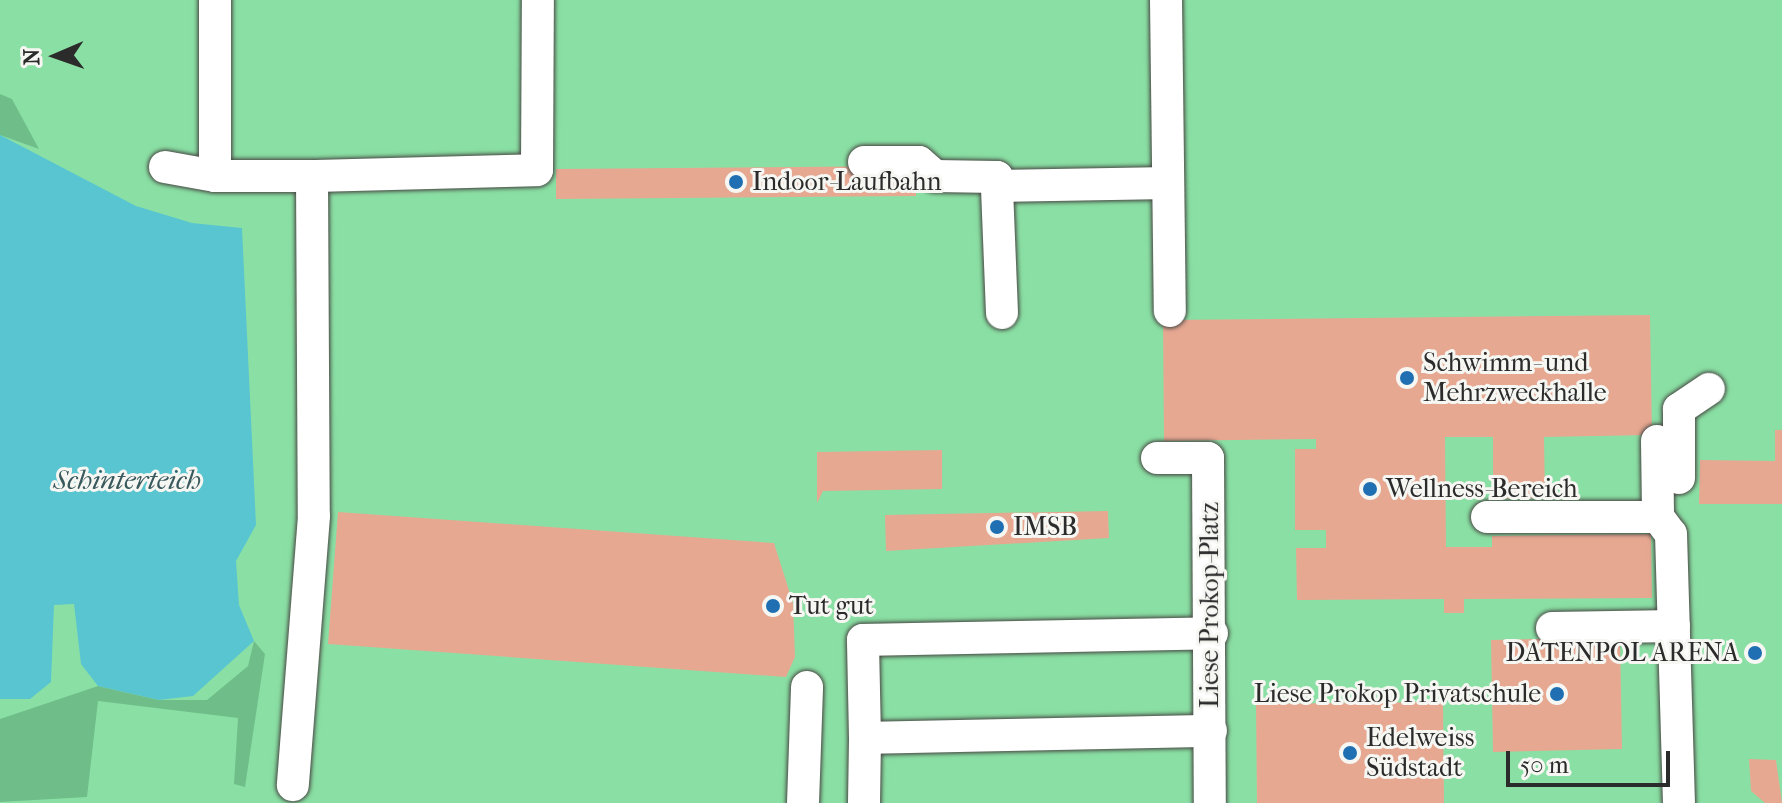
<!DOCTYPE html>
<html>
<head>
<meta charset="utf-8">
<style>
	body { margin:0 }
	#map { position:relative; width:1782px; height:803px; overflow:hidden; background:#ede9d1; font-family:"IM FELL French Canon",serif }
	div>[style] { position:absolute }
	.green>* { inset:0; background:#8ae0a4 }
	.forest>* { inset:0; background:#6fbe8a }
	.water>* { inset:0; background:#59c5d0 }
	.building>* { inset:0; background:#e7a892 }
	.roads { filter:drop-shadow(0 0 2px #484844) drop-shadow(0 0 2px #484844) }
	.minor>* { height:32px; margin:-16px; padding:0 16px; transform-origin:16px; border-radius:16px; background:#fff }
	.dots>* { width:22px; height:22px; translate:-50% -50%; box-sizing:border-box; border:4px solid #f6f6f2; border-radius:50% }
	span { translate:-50% -50%; white-space:nowrap; text-align:center; line-height:1.15; -webkit-text-stroke:6px #f6f6f2; paint-order:stroke }
	.poi-label { font-size:26px; color:#2b2b2b }
	.left { translate:0 -50%; text-align:left }
	.right { translate:-100% -50%; text-align:right }
	.street-label { font-size:26px; color:#2b2b2b }
	.water-label { font-size:28px; color:#39595d; font-style:italic }
	.north { position:absolute; left:16px; top:16px; width:80px; height:80px; -webkit-text-stroke:6px #f6f6f2; paint-order:stroke; rotate:268deg; font-size:22px; font-weight:700; line-height:32px; text-align:center; color:#2b2b2b }
	.north::after { content:''; display:block; margin:auto; width:28px; height:36px; background:#2b2b2b; clip-path:polygon(50% 0,100% 100%,50% 72%,0 100%) }
	.scale { position:absolute; left:1506px; top:751px; width:164px; height:36px; box-sizing:border-box; border:4px solid #2b2b2b; border-top:0; padding-left:10px; font-size:24px; line-height:28px; white-space:nowrap; color:#2b2b2b; -webkit-text-stroke:6px #f6f6f2; paint-order:stroke }
</style>
</head>
<body>
<div id="map">
	<div class="green">
		<i style="clip-path:polygon(0 0,1782px 0,1782px 803px,0 803px)"></i>
	</div>
	<div class="forest">
		<i style="clip-path:polygon(0 94px,12px 99px,39px 149px,0 135px)"></i>
		<i style="clip-path:polygon(254px 641px,265px 654px,245px 787px,234px 784px,238px 718px,98px 701px,87px 797px,0 802px,0 719px,98px 686px,159px 700px,207px 700px,248px 666px)"></i>
	</div>
	<div class="water">
		<i style="clip-path:polygon(0 135px,136px 206px,192px 223px,242px 228px,256px 525px,236px 561px,239px 605px,254px 641px,193px 696px,159px 700px,98px 686px,81px 664px,74px 604px,54px 605px,51px 682px,30px 699px,0 699px)"></i>
	</div>
	<div class="building">
		<i style="clip-path:polygon(916px 166px,916px 196px,556px 199px,556px 169px)"></i>
		<i style="clip-path:polygon(1650px 315px,1652px 435px,1544px 437px,1545px 498px,1493px 499px,1493px 437px,1445px 437px,1446px 547px,1492px 547px,1492px 536px,1651px 534px,1652px 598px,1464px 599px,1464px 613px,1444px 613px,1444px 599px,1297px 600px,1296px 548px,1326px 548px,1326px 530px,1295px 530px,1295px 449px,1316px 449px,1316px 439px,1164px 441px,1163px 320px)"></i>
		<i style="clip-path:polygon(1775px 430px,1782px 430px,1782px 504px,1699px 504px,1700px 460px,1775px 461px)"></i>
		<i style="clip-path:polygon(942px 450px,942px 489px,823px 491px,817px 503px,817px 452px)"></i>
		<i style="clip-path:polygon(1108px 511px,1109px 538px,886px 551px,885px 515px)"></i>
		<i style="clip-path:polygon(338px 512px,774px 543px,793px 603px,795px 657px,786px 677px,328px 644px)"></i>
		<i style="clip-path:polygon(1620px 637px,1622px 749px,1493px 752px,1491px 640px)"></i>
		<i style="clip-path:polygon(1443px 702px,1444px 803px,1257px 803px,1256px 704px)"></i>
		<i style="clip-path:polygon(1749px 759px,1776px 760px,1782px 803px,1765px 803px,1751px 791px)"></i>
	</div>
	<div class="roads">
		<div class="minor">
			<i style="left:215px;top:0;width:176px;rotate:90deg"></i>
			<i style="left:215px;top:176px;width:97px"></i>
			<i style="left:312px;top:176px;width:340px;rotate:89.7deg"></i>
			<i style="left:314px;top:516px;width:270px;rotate:94.5deg"></i>
			<i style="left:1166px;top:0;width:311px;rotate:89.3deg"></i>
			<i style="left:864px;top:162px;width:55px"></i>
			<i style="left:919px;top:162px;width:21px;rotate:41deg"></i>
			<i style="left:935px;top:176px;width:62px;rotate:0.9deg"></i>
			<i style="left:997px;top:177px;width:9px;rotate:84deg"></i>
			<i style="left:165px;top:167px;width:51px;rotate:10.2deg"></i>
			<i style="left:312px;top:176px;width:225px;rotate:-1.5deg"></i>
			<i style="left:537px;top:170px;width:170px;rotate:-89.7deg"></i>
			<i style="left:1002px;top:313px;width:127px;rotate:-92.3deg"></i>
			<i style="left:997px;top:186px;width:171px;rotate:-1deg"></i>
			<i style="left:1657px;top:441px;width:76px;rotate:89.2deg"></i>
			<i style="left:1658px;top:517px;width:21px;rotate:53deg"></i>
			<i style="left:1671px;top:534px;width:269px;rotate:88.3deg"></i>
			<i style="left:1157px;top:458px;width:51px"></i>
			<i style="left:1208px;top:458px;width:345px;rotate:89.7deg"></i>
			<i style="left:1679px;top:478px;width:69px;rotate:-90deg"></i>
			<i style="left:1679px;top:409px;width:36px;rotate:-34deg"></i>
			<i style="left:1487px;top:517px;width:171px"></i>
			<i style="left:1552px;top:628px;width:122px;rotate:-0.9deg"></i>
			<i style="left:865px;top:738px;width:98px;rotate:-91.2deg"></i>
			<i style="left:863px;top:640px;width:349px;rotate:-1.1deg"></i>
			<i style="left:803px;top:803px;width:116px;rotate:-88deg"></i>
			<i style="left:864px;top:803px;width:65px;rotate:-89.1deg"></i>
			<i style="left:865px;top:738px;width:346px;rotate:-1.2deg"></i>
		</div>
	</div>
	<div class="dots">
		<i style="left:736px;top:182px;background:#1f6fb2"></i>
		<i style="left:1407px;top:378px;background:#1f6fb2"></i>
		<i style="left:1370px;top:489px;background:#1f6fb2"></i>
		<i style="left:997px;top:527px;background:#1f6fb2"></i>
		<i style="left:773px;top:606px;background:#1f6fb2"></i>
		<i style="left:1755px;top:653px;background:#1f6fb2"></i>
		<i style="left:1557px;top:694px;background:#1f6fb2"></i>
		<i style="left:1350px;top:753px;background:#1f6fb2"></i>
	</div>
	<div class="poi-label">
		<span class="left" style="left:752px;top:182px">Indoor-Laufbahn</span>
		<span class="left" style="left:1423px;top:378px">Schwimm- und<br>Mehrzweckhalle</span>
		<span class="left" style="left:1386px;top:489px">Wellness-Bereich</span>
		<span class="left" style="left:1013px;top:527px">IMSB</span>
		<span class="left" style="left:789px;top:606px">Tut gut</span>
		<span class="right" style="left:1739px;top:653px">DATENPOL ARENA</span>
		<span class="right" style="left:1541px;top:694px">Liese Prokop Privatschule</span>
		<span class="left" style="left:1366px;top:753px">Edelweiss<br>Südstadt</span>
	</div>
	<div class="street-label">
		<span style="left:1210px;top:605px;rotate:-90deg">Liese Prokop-Platz</span>
	</div>
	<div class="water-label">
		<span style="left:127px;top:480px">Schinterteich</span>
	</div>
	<div class="north">N</div>
	<div class="scale">50 m</div>
</div>
</body>
</html>
